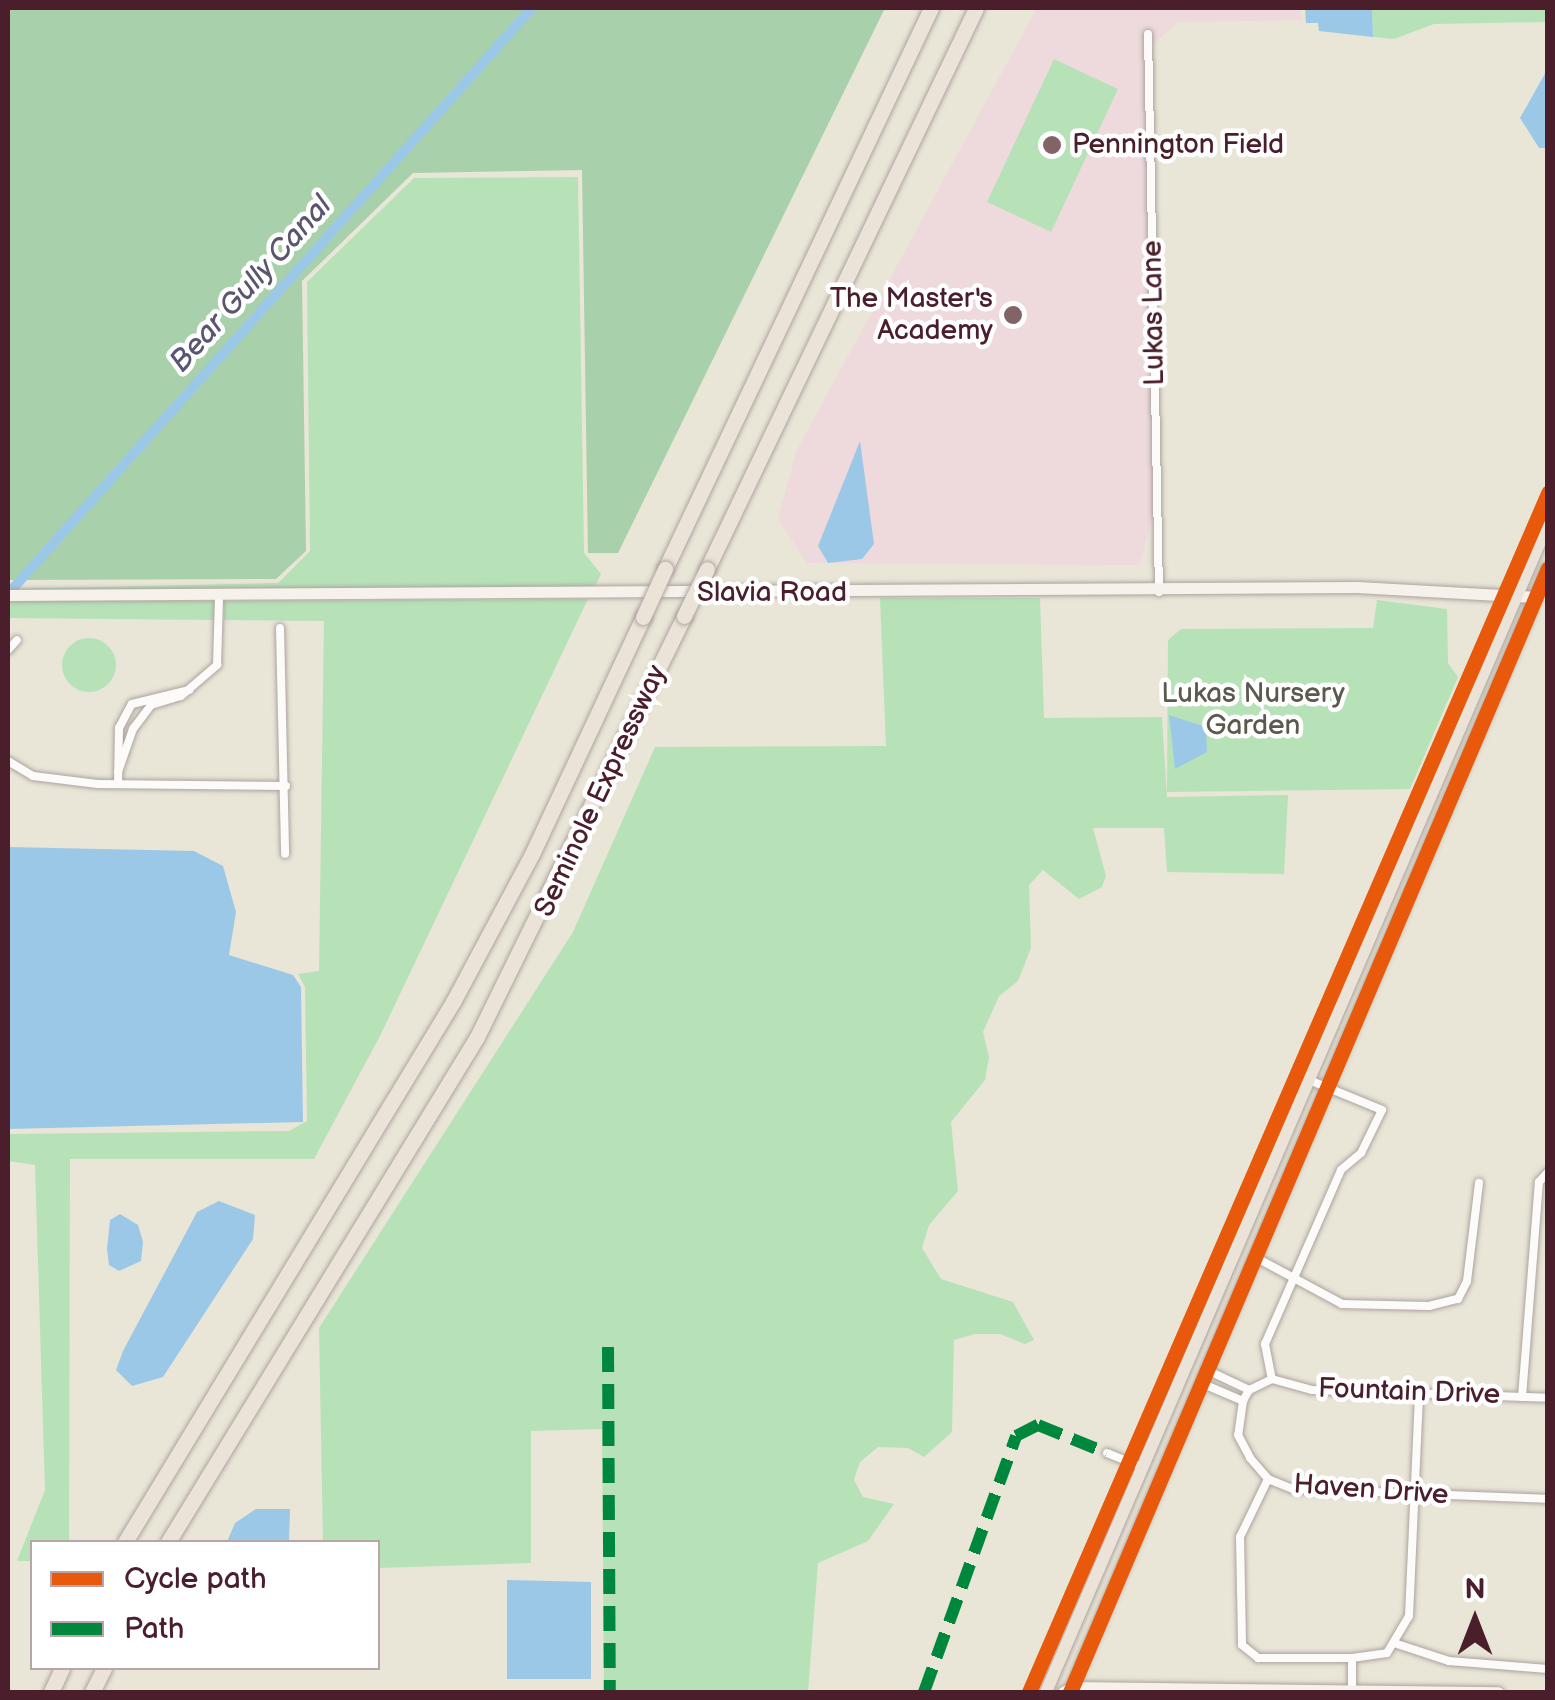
<!DOCTYPE html>
<html>
<head>
<meta charset="utf-8">
<style>
	body { margin:0 }
	#map { position:relative; width:1555px; height:1700px; overflow:hidden; background:#e9e5d7; font-family:"Balsamiq Sans",sans-serif }
	div>[style] { position:absolute }
	.built>* { inset:0; background:#eed9dc }
	.green>* { inset:0; background:#b7e2b8 }
	.round { border-radius:50% }
	.forest>* { inset:0; background:#a8d0aa }
	.water>* { inset:0; background:#9cc8e8 }
	.canal>* { height:10px; margin:-5px; padding:0 5px; transform-origin:5px; border-radius:5px; background:#9cc8e8 }
	.roads { filter:drop-shadow(0 0 2px #aca49e) drop-shadow(0 0 2px #aca49e) }
	.street>* { height:8px; margin:-4px; padding:0 4px; transform-origin:4px; border-radius:4px; background:#fcfbf9 }
	.secondary>* { height:11px; margin:-5.5px; padding:0 5.5px; transform-origin:5.5px; border-radius:5.5px; background:#f6f2eb }
	.primary>* { height:12px; margin:-6px; padding:0 6px; transform-origin:6px; border-radius:6px; background:#ebe3d8 }
	.highway>* { height:15px; margin:-7.5px; padding:0 7.5px; transform-origin:7.5px; border-radius:7.5px; background:#ebe3d8 }
	.bridges { filter:drop-shadow(0 0 2px #aca49e) drop-shadow(0 0 2px #aca49e) }
	.highway-bridge>* { height:15px; margin:-7.5px; padding:0 7.5px; transform-origin:7.5px; border-radius:7.5px; background:#ebe3d8 }
	.quiet>* { height:12px; margin-top:-6px; transform-origin:0; background:repeating-linear-gradient(90deg,#00873e 0 25px,transparent 0 37px) }
	.cycleway>* { height:15px; margin:-7.5px; padding:0 7.5px; transform-origin:7.5px; border-radius:7.5px; background:#e8590c }
	.dots>* { width:28px; height:28px; translate:-50% -50%; box-sizing:border-box; border:5px solid #fff; border-radius:50% }
	span { translate:-50% -50%; white-space:nowrap; text-align:center; line-height:1.15; -webkit-text-stroke:9px #fff; paint-order:stroke }
	.poi-label { font-size:28px; color:#4a1f2b }
	.left { translate:0 -50%; text-align:left }
	.right { translate:-100% -50%; text-align:right }
	.street-label { font-size:28px; color:#4a1f2b }
	.park-label { font-size:28px; color:#5e594e }
	.water-label { font-size:30px; color:#5b5670; font-style:italic }
	.frame { position:absolute; inset:0; border:10px solid #4a1f2b; pointer-events:none }
	.legend { position:absolute; left:30px; top:1540px; width:350px; height:130px; box-sizing:border-box; background:#fff; border:2px solid #b7a5aa; margin:0; padding:12px 18px; list-style:none; font-size:30px; color:#4a1f2b }
	.legend li { display:flex; align-items:center; gap:20px; height:50px }
	.legend b { width:50px; border:2px solid #b7a5aa }
	.north { position:absolute; left:1425px; top:1570px; width:100px; height:100px; -webkit-text-stroke:8px #fff; paint-order:stroke; rotate:0deg; font-size:28px; font-weight:700; line-height:40px; text-align:center; color:#4a1f2b }
	.north::after { content:''; display:block; margin:auto; width:35px; height:45px; background:#4a1f2b; clip-path:polygon(50% 0,100% 100%,50% 72%,0 100%) }
</style>
</head>
<body>
<div id="map">
	<div class="built">
		<i style="clip-path:polygon(1037px 8px,1301px 8px,1301px 20px,1178px 22px,1149px 48px,1157px 500px,1139px 565px,807px 563px,778px 519px,797px 450px)"></i>
	</div>
	<div class="green">
		<i style="clip-path:polygon(1372px 8px,1547px 8px,1547px 22px,1434px 24px,1394px 39px,1373px 37px)"></i>
		<i style="clip-path:polygon(1054px 59px,1118px 89px,1051px 232px,987px 202px)"></i>
		<i style="clip-path:polygon(578px 177px,584px 553px,601px 574px,594px 589px,8px 589px,278px 583px,310px 551px,307px 282px,414px 178px)"></i>
		<i style="clip-path:polygon(880px 598px,1040px 598px,1044px 718px,1162px 717px,1167px 797px,1288px 795px,1284px 874px,1167px 872px,1164px 828px,1093px 828px,1106px 876px,1102px 887px,1079px 899px,1043px 870px,1029px 885px,1031px 948px,1018px 981px,999px 996px,983px 1032px,989px 1057px,985px 1080px,951px 1122px,958px 1191px,929px 1225px,922px 1248px,941px 1279px,1013px 1302px,1034px 1340px,1025px 1344px,1000px 1334px,975px 1334px,954px 1340px,952px 1432px,924px 1457px,908px 1448px,878px 1447px,860px 1462px,854px 1480px,863px 1497px,894px 1504px,868px 1541px,818px 1563px,808px 1692px,604px 1692px,602px 1429px,531px 1431px,531px 1563px,378px 1568px,378px 1542px,323px 1542px,319px 1328px,573px 932px,655px 747px,886px 746px)"></i>
		<i style="clip-path:polygon(588px 599px,381px 1034px,314px 1159px,70px 1159px,69px 1540px,32px 1542px,32px 1561px,17px 1561px,45px 1490px,35px 1165px,8px 1161px,8px 1134px,289px 1131px,307px 1121px,305px 987px,298px 974px,319px 971px,324px 621px,224px 620px,224px 601px)"></i>
		<i style="clip-path:polygon(8px 600px,214px 601px,215px 620px,8px 618px)"></i>
		<i style="clip-path:polygon(1377px 600px,1447px 609px,1448px 663px,1458px 677px,1410px 789px,1167px 792px,1168px 640px,1181px 629px,1373px 628px)"></i>
		<i class="round" style="left:62px;top:638px;width:54px;height:54px"></i>
	</div>
	<div class="forest">
		<i style="clip-path:polygon(8px 8px,885px 8px,618px 553px,588px 553px,582px 170px,413px 173px,302px 281px,306px 551px,276px 579px,8px 580px)"></i>
	</div>
	<div class="water">
		<i style="clip-path:polygon(1305px 8px,1372px 8px,1373px 37px,1319px 31px,1318px 23px,1306px 23px)"></i>
		<i style="clip-path:polygon(1547px 70px,1547px 148px,1539px 148px,1520px 118px)"></i>
		<i style="clip-path:polygon(860px 441px,874px 544px,862px 559px,828px 563px,818px 546px)"></i>
		<i style="clip-path:polygon(1169px 715px,1206px 727px,1207px 752px,1175px 769px)"></i>
		<i style="clip-path:polygon(8px 847px,194px 851px,223px 866px,236px 912px,229px 955px,293px 975px,301px 987px,303px 1122px,8px 1129px)"></i>
		<i style="clip-path:polygon(219px 1201px,255px 1215px,253px 1239px,163px 1377px,132px 1386px,116px 1370px,123px 1351px,197px 1212px)"></i>
		<i style="clip-path:polygon(120px 1214px,138px 1225px,143px 1242px,141px 1261px,119px 1271px,109px 1265px,107px 1249px,110px 1220px)"></i>
		<i style="clip-path:polygon(256px 1509px,290px 1509px,289px 1542px,227px 1542px,235px 1523px)"></i>
		<i style="clip-path:polygon(507px 1580px,591px 1582px,591px 1679px,507px 1679px)"></i>
	</div>
	<div class="canal">
		<i style="left:8px;top:594px;width:786px;rotate:-48.2deg"></i>
	</div>
	<div class="roads">
		<div class="street">
			<i style="left:1148px;top:34px;width:558px;rotate:88.87deg"></i>
			<i style="left:280px;top:628px;width:226px;rotate:88.7deg"></i>
			<i style="left:8px;top:650px;width:13px;rotate:-48deg"></i>
			<i style="left:8px;top:761px;width:29px;rotate:31deg"></i>
			<i style="left:33px;top:776px;width:65px;rotate:7deg"></i>
			<i style="left:98px;top:784px;width:188px;rotate:0.6deg"></i>
			<i style="left:118px;top:772px;width:46px;rotate:-70.8deg"></i>
			<i style="left:133px;top:729px;width:30px;rotate:-53deg"></i>
			<i style="left:151px;top:705px;width:31px;rotate:-17deg"></i>
			<i style="left:181px;top:696px;width:48px;rotate:-40.7deg"></i>
			<i style="left:217px;top:665px;width:69px;rotate:-88.3deg"></i>
			<i style="left:118px;top:784px;width:56px;rotate:-89deg"></i>
			<i style="left:119px;top:728px;width:27px;rotate:-62deg"></i>
			<i style="left:132px;top:704px;width:59px;rotate:-13.8deg"></i>
			<i style="left:1309px;top:1080px;width:79px;rotate:22.3deg"></i>
			<i style="left:1382px;top:1110px;width:48px;rotate:116deg"></i>
			<i style="left:1361px;top:1153px;width:26px;rotate:140deg"></i>
			<i style="left:1341px;top:1170px;width:190px;rotate:113.6deg"></i>
			<i style="left:1265px;top:1344px;width:36px;rotate:79deg"></i>
			<i style="left:1272px;top:1379px;width:25px;rotate:154deg"></i>
			<i style="left:1249px;top:1390px;width:13px;rotate:119deg"></i>
			<i style="left:1243px;top:1401px;width:34px;rotate:98deg"></i>
			<i style="left:1238px;top:1435px;width:26px;rotate:62deg"></i>
			<i style="left:1250px;top:1458px;width:28px;rotate:49deg"></i>
			<i style="left:1268px;top:1479px;width:27px;rotate:22deg"></i>
			<i style="left:1293px;top:1489px;width:255px;rotate:2.2deg"></i>
			<i style="left:1253px;top:1256px;width:101px;rotate:28.3deg"></i>
			<i style="left:1342px;top:1304px;width:87px;rotate:1.3deg"></i>
			<i style="left:1429px;top:1306px;width:30px;rotate:-14deg"></i>
			<i style="left:1458px;top:1299px;width:20px;rotate:-63deg"></i>
			<i style="left:1467px;top:1281px;width:99px;rotate:-83deg"></i>
			<i style="left:1207px;top:1370px;width:47px;rotate:25.5deg"></i>
			<i style="left:1272px;top:1379px;width:41px;rotate:15.4deg"></i>
			<i style="left:1312px;top:1390px;width:236px;rotate:1.9deg"></i>
			<i style="left:1201px;top:1383px;width:46px;rotate:23.2deg"></i>
			<i style="left:1522px;top:1397px;width:216px;rotate:-85.5deg"></i>
			<i style="left:1539px;top:1182px;width:13px;rotate:-48deg"></i>
			<i style="left:1107px;top:1453px;width:38px;rotate:22deg"></i>
			<i style="left:1268px;top:1479px;width:64px;rotate:115.8deg"></i>
			<i style="left:1240px;top:1537px;width:108px;rotate:88.9deg"></i>
			<i style="left:1242px;top:1645px;width:21px;rotate:39deg"></i>
			<i style="left:1258px;top:1658px;width:94px"></i>
			<i style="left:1352px;top:1658px;width:30px;rotate:90deg"></i>
			<i style="left:1397px;top:1644px;width:55px;rotate:18.1deg"></i>
			<i style="left:1449px;top:1661px;width:99px;rotate:4.6deg"></i>
			<i style="left:1352px;top:1658px;width:35px;rotate:-8deg"></i>
			<i style="left:1387px;top:1653px;width:43px;rotate:-59.3deg"></i>
			<i style="left:1409px;top:1616px;width:223px;rotate:-87.4deg"></i>
		</div>
		<div class="secondary">
			<i style="left:8px;top:595px;width:1349px;rotate:-0.34deg"></i>
			<i style="left:1357px;top:587px;width:178px;rotate:3.2deg"></i>
			<i style="left:1063px;top:1692px;width:10px;rotate:-29deg"></i>
			<i style="left:1072px;top:1687px;width:426px;rotate:0.7deg"></i>
		</div>
		<div class="primary">
			<i style="left:1046px;top:1692px;width:1272px;rotate:-66.76deg"></i>
			<i style="left:1070px;top:1692px;width:1221px;rotate:-66.96deg"></i>
		</div>
		<div class="highway">
			<i style="left:665px;top:569px;width:621px;rotate:-64.63deg"></i>
			<i style="left:707px;top:569px;width:622px;rotate:-64.38deg"></i>
			<i style="left:125px;top:1542px;width:634px;rotate:-58.74deg"></i>
			<i style="left:454px;top:1000px;width:166px;rotate:-61.9deg"></i>
			<i style="left:532px;top:854px;width:262px;rotate:-64.9deg"></i>
			<i style="left:168px;top:1542px;width:592px;rotate:-58.54deg"></i>
			<i style="left:477px;top:1037px;width:469px;rotate:-63.8deg"></i>
			<i style="left:51px;top:1692px;width:26px;rotate:-65deg"></i>
			<i style="left:92px;top:1692px;width:27px;rotate:-63deg"></i>
		</div>
	</div>
	<div class="bridges">
		<div class="highway-bridge">
			<i style="left:684px;top:616px;width:52px;rotate:-63.9deg"></i>
			<i style="left:643px;top:617px;width:53px;rotate:-65.4deg"></i>
		</div>
	</div>
	<div class="quiet">
		<i style="left:608px;top:1347px;width:345px;rotate:89.7deg"></i>
		<i style="left:924px;top:1692px;width:272px;rotate:-70.2deg"></i>
		<i style="left:1016px;top:1436px;width:25px;rotate:-27deg"></i>
		<i style="left:1038px;top:1425px;width:74px;rotate:22.1deg"></i>
	</div>
	<div class="cycleway">
		<i style="left:1029px;top:1692px;width:1307px;rotate:-66.59deg"></i>
		<i style="left:1070px;top:1692px;width:1221px;rotate:-66.96deg"></i>
	</div>
	<div class="dots">
		<i style="left:1052px;top:145px;background:#826467"></i>
		<i style="left:1013px;top:315px;background:#826467"></i>
	</div>
	<div class="poi-label">
		<span class="left" style="left:1072px;top:145px">Pennington Field</span>
		<span class="right" style="left:993px;top:315px">The Master's<br>Academy</span>
	</div>
	<div class="street-label">
		<span style="left:1154px;top:313px;rotate:-91deg">Lukas Lane</span>
		<span style="left:772px;top:593px">Slavia Road</span>
		<span style="left:601px;top:791px;rotate:-65deg">Seminole Expressway</span>
		<span style="left:1409px;top:1392px;rotate:2deg">Fountain Drive</span>
		<span style="left:1371px;top:1490px;rotate:4deg">Haven Drive</span>
	</div>
	<div class="park-label">
		<span style="left:1253px;top:710px">Lukas Nursery<br>Garden</span>
	</div>
	<div class="water-label">
		<span style="left:251px;top:284px;rotate:-48deg">Bear Gully Canal</span>
	</div>
	<div class="frame"></div>
	<ul class="legend">
	<li><b style="height:12px;background:#e8590c"></b>Cycle path</li>
	<li><b style="height:12px;background:#00873e"></b>Path</li>
	</ul>
	<div class="north">N</div>
</div>
</body>
</html>
